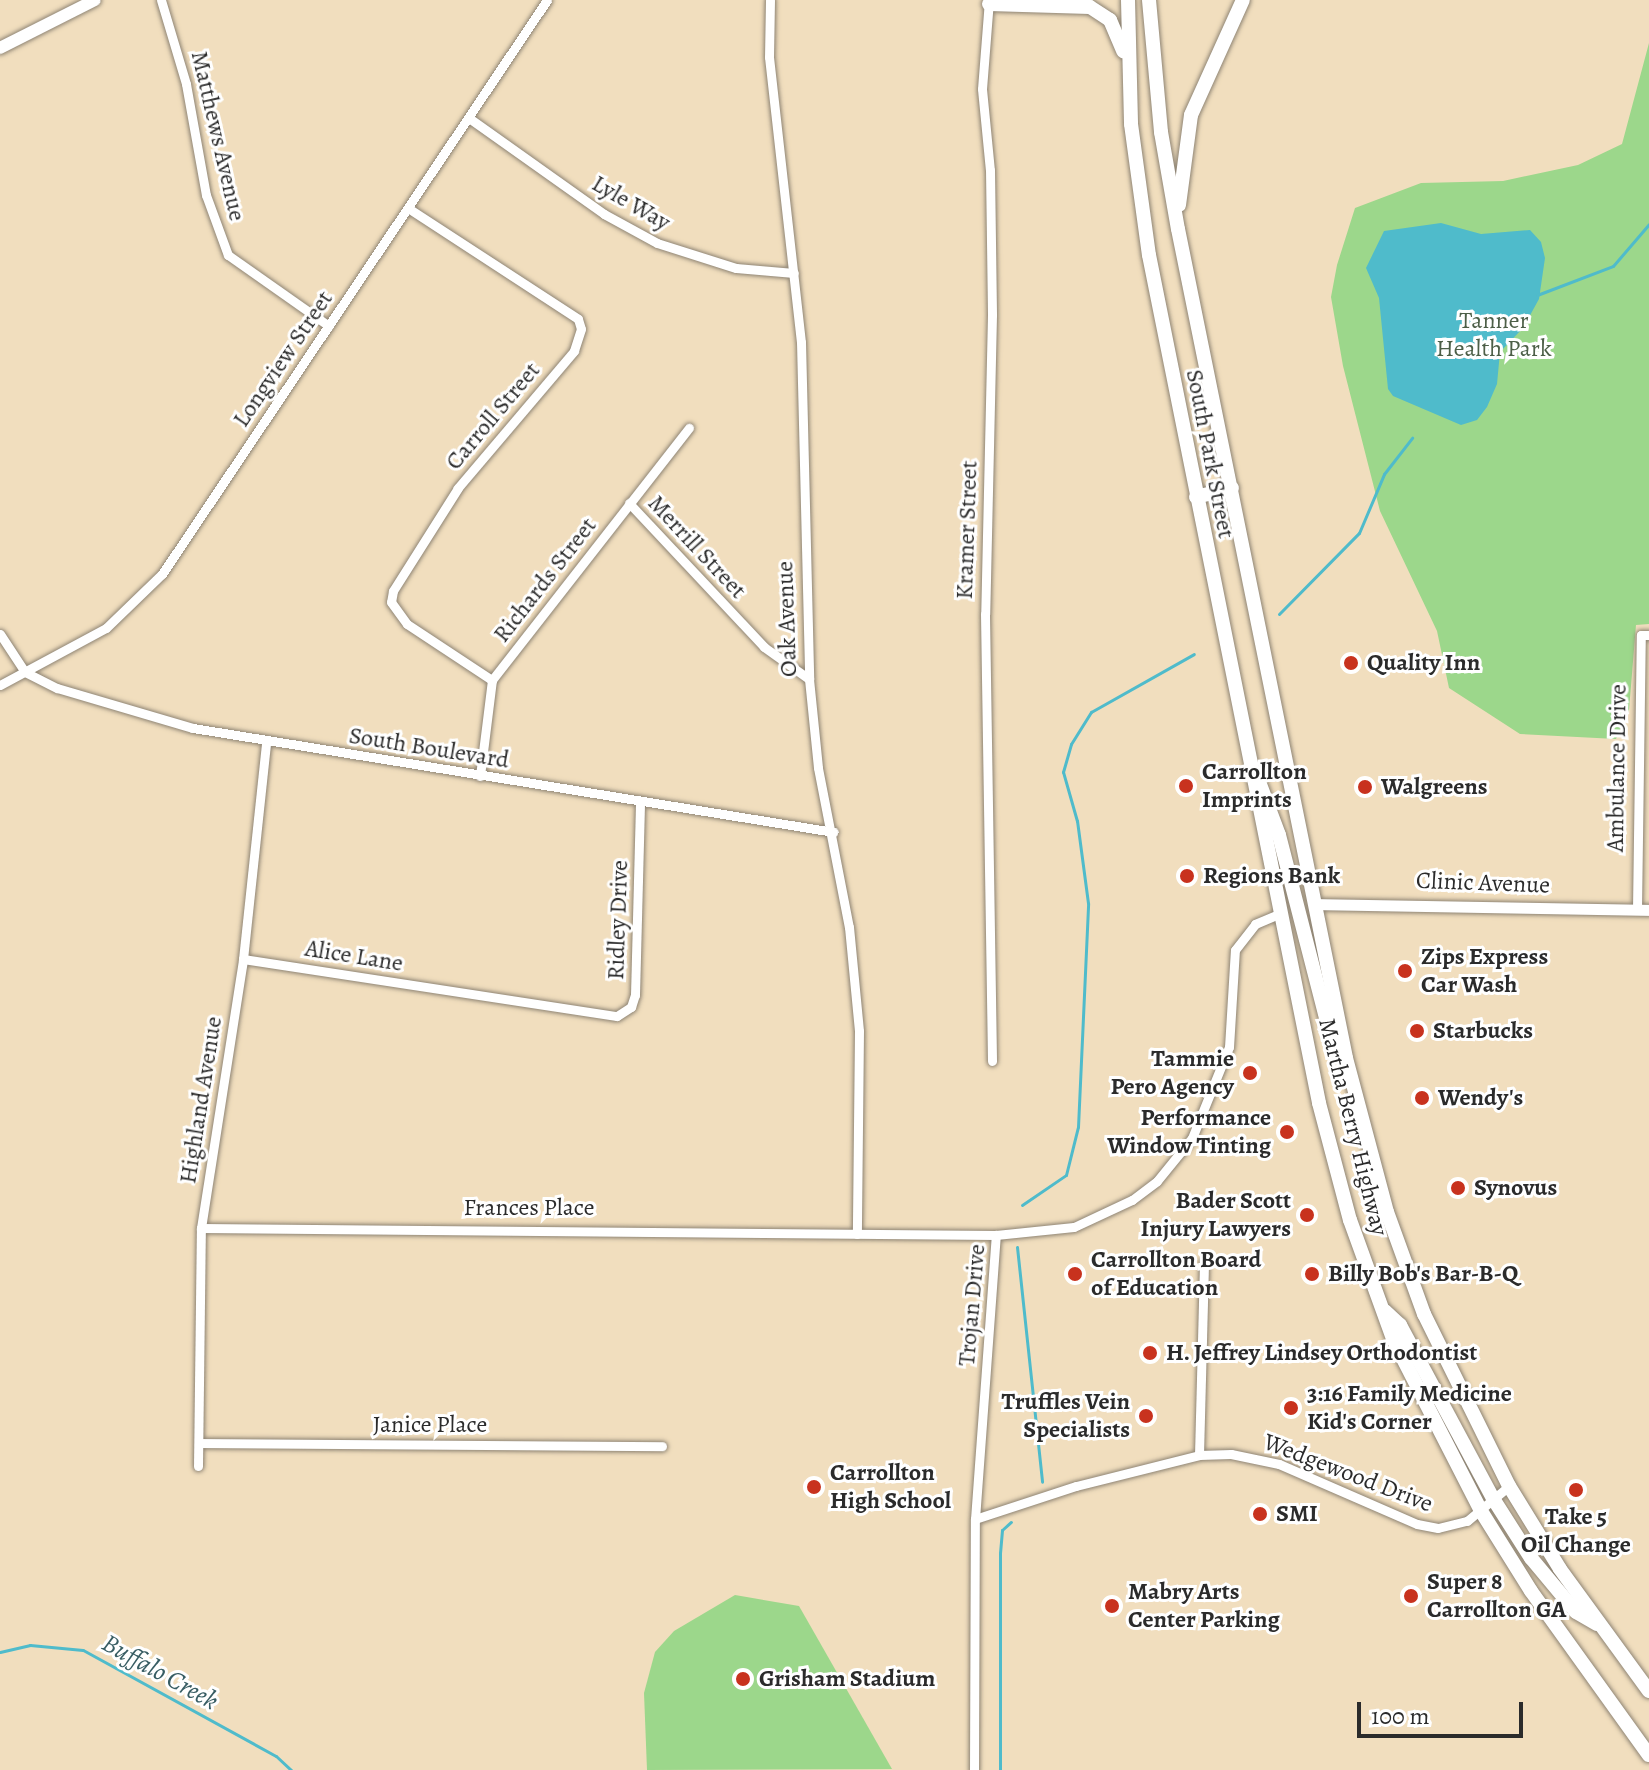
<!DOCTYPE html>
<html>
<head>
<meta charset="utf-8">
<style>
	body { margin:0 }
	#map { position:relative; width:1649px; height:1770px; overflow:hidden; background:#f1debe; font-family:Alegreya,serif }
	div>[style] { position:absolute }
	.green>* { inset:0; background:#9cd78b }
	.water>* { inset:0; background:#4fbbcb }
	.stream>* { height:3px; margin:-1.5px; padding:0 1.5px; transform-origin:1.5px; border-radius:1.5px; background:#4fbbcb }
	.roads { filter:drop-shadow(0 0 2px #8e8474) drop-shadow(0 0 2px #8e8474) }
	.minor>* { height:9px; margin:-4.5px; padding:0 4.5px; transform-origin:4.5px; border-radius:4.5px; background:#fff }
	.tertiary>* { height:11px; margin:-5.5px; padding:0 5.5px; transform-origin:5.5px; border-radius:5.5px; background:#fff }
	.secondary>* { height:12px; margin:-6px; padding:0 6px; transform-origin:6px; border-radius:6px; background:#fff }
	.primary>* { height:14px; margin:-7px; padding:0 7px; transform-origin:7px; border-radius:7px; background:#fff }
	.dots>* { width:22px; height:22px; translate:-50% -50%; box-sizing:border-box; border:4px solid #fff; border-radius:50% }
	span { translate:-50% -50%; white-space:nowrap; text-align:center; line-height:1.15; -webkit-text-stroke:6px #fff; paint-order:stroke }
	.street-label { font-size:24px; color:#2b2b2b }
	.park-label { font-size:24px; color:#4d5f48 }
	.poi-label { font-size:24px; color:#2b2b2b; font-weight:700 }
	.left { translate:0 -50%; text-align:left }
	.right { translate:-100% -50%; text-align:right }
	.water-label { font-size:26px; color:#385d63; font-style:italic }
	.scale { position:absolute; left:1357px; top:1702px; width:166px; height:36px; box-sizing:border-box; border:4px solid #2b2b2b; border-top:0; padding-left:10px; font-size:24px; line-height:28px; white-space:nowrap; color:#2b2b2b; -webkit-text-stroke:6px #fff; paint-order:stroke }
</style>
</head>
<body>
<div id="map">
	<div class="green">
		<i style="clip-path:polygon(1649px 43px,1649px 624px,1636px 625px,1629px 710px,1616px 739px,1520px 734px,1449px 688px,1437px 631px,1380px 511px,1343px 366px,1331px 297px,1337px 265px,1355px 208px,1421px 183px,1503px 181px,1578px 165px,1622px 144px)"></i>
		<i style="clip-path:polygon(735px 1595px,799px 1606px,892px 1769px,647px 1770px,644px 1693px,655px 1652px,674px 1631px)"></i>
	</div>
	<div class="water">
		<i style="clip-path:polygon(1441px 223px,1481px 234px,1530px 230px,1541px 242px,1545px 258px,1539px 299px,1523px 328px,1500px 352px,1497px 384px,1487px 407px,1477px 420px,1461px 425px,1393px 396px,1388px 389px,1379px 298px,1366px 268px,1384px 231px)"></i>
	</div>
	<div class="stream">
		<i style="left:1537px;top:295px;width:81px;rotate:-20.9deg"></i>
		<i style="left:1613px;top:266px;width:55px;rotate:-49.4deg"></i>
		<i style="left:1279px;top:614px;width:114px;rotate:-45.4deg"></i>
		<i style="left:1359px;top:533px;width:64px;rotate:-67deg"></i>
		<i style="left:1384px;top:474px;width:46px;rotate:-52.1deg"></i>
		<i style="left:1022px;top:1205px;width:53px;rotate:-34.3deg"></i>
		<i style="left:1066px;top:1175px;width:49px;rotate:-76deg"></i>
		<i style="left:1078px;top:1127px;width:224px;rotate:-87.4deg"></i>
		<i style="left:1088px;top:903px;width:83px;rotate:-97.6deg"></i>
		<i style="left:1077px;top:821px;width:51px;rotate:-105.9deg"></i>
		<i style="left:1063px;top:772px;width:29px;rotate:-74deg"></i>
		<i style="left:1071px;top:744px;width:38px;rotate:-58deg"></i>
		<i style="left:1091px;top:712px;width:118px;rotate:-29.4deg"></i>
		<i style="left:1017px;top:1247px;width:236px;rotate:83.9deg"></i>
		<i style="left:0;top:1652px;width:31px;rotate:-13deg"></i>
		<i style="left:30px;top:1645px;width:53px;rotate:5.4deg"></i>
		<i style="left:83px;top:1650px;width:220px;rotate:28.8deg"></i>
		<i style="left:276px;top:1756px;width:21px;rotate:43deg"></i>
		<i style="left:1000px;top:1770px;width:217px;rotate:-90deg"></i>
		<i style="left:1000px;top:1553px;width:23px;rotate:-85deg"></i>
		<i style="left:1002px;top:1530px;width:12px;rotate:-42deg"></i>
	</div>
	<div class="roads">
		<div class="minor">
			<i style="left:161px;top:0;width:88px;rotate:73.4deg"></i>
			<i style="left:186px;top:84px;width:113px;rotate:79.8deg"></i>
			<i style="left:206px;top:195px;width:64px;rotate:69.9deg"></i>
			<i style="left:228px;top:255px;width:123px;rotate:35.1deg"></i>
			<i style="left:770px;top:0;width:57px;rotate:91deg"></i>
			<i style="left:769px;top:57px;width:287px;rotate:83.6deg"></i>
			<i style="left:801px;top:342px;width:337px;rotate:88.6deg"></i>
			<i style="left:809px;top:679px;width:89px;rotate:84.2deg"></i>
			<i style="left:818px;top:768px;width:162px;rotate:79deg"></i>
			<i style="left:849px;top:927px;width:104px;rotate:84.5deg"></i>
			<i style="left:859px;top:1031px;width:203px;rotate:90.6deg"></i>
			<i style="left:989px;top:0;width:89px;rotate:94.5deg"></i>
			<i style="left:982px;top:89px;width:81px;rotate:84.4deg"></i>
			<i style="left:990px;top:170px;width:145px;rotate:89.2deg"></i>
			<i style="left:992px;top:315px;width:299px;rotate:91.3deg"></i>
			<i style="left:985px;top:614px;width:447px;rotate:89.1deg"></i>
			<i style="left:469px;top:118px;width:166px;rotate:35.4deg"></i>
			<i style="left:604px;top:214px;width:60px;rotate:28.7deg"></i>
			<i style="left:657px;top:243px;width:83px;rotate:17.6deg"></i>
			<i style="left:736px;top:268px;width:58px;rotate:4.9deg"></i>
			<i style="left:408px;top:208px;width:203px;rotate:33.1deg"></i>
			<i style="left:578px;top:319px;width:10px;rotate:73deg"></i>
			<i style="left:581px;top:329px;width:23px;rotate:108deg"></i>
			<i style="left:574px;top:351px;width:180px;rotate:130.3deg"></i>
			<i style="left:458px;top:488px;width:122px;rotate:122.3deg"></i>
			<i style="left:393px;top:591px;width:11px;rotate:100deg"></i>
			<i style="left:391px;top:602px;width:27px;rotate:54deg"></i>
			<i style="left:407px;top:624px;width:102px;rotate:33.4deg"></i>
			<i style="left:629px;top:503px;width:197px;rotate:46.8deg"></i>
			<i style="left:764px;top:647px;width:55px;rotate:35.4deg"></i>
			<i style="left:0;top:634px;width:45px;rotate:56.7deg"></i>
			<i style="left:25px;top:672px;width:36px;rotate:27deg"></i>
			<i style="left:57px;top:688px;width:142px;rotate:16.4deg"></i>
			<i style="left:193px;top:728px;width:649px;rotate:9.22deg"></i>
			<i style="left:0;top:685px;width:120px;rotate:-28.3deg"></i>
			<i style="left:106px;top:628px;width:78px;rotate:-44deg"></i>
			<i style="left:162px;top:574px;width:691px;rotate:-56.15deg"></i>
			<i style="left:480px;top:776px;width:97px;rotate:-82.9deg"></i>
			<i style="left:492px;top:680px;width:320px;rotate:-52deg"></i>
			<i style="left:1637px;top:909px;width:274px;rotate:-89.2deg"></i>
			<i style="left:1641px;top:635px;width:8px"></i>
			<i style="left:243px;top:959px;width:378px;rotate:8.7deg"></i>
			<i style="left:617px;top:1016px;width:17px;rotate:-33deg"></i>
			<i style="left:631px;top:1007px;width:13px;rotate:-72deg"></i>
			<i style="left:635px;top:995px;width:193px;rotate:-88.5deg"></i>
			<i style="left:201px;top:1228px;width:795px;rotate:0.5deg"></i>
			<i style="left:996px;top:1235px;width:78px;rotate:-5.9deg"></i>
			<i style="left:1074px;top:1227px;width:64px;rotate:-25deg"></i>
			<i style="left:1132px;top:1200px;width:31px;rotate:-37deg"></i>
			<i style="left:1157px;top:1181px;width:55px;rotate:-50.9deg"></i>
			<i style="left:1192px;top:1138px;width:98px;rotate:-67.9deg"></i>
			<i style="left:1229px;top:1047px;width:97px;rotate:-86.5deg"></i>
			<i style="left:1235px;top:950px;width:33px;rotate:-52deg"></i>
			<i style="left:1255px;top:924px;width:28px;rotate:-23deg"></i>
			<i style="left:199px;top:1443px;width:463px;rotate:0.4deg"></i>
			<i style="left:1199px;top:1455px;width:193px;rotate:-88.5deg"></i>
			<i style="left:198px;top:1466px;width:238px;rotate:-89.3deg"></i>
			<i style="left:201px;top:1228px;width:272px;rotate:-81.1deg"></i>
			<i style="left:243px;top:959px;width:218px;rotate:-83.9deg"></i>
			<i style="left:975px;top:1519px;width:106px;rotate:-18.1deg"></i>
			<i style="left:1076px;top:1486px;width:127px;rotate:-14.1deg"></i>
			<i style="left:1199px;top:1455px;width:32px;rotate:-2deg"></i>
			<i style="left:1231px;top:1454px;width:49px;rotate:11.8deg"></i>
			<i style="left:1279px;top:1464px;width:150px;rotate:23.5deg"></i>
			<i style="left:1417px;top:1524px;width:21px;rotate:11deg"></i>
			<i style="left:1438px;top:1528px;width:30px;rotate:-14deg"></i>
			<i style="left:1467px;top:1521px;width:55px;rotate:-39.8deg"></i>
			<i style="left:974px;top:1770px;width:251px;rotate:-89.8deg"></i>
			<i style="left:975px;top:1519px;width:285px;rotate:-85.8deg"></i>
		</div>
		<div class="tertiary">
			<i style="left:1316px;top:904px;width:333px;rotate:1deg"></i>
		</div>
		<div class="secondary">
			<i style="left:0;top:48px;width:106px;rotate:-26.8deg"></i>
		</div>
		<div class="primary">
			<i style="left:1128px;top:0;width:124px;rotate:88.6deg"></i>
			<i style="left:1131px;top:124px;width:132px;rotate:82.2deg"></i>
			<i style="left:1149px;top:255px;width:865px;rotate:78.66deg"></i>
			<i style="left:1319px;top:1103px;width:121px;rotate:75.2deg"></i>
			<i style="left:1350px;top:1220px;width:127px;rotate:70.1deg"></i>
			<i style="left:1393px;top:1339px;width:193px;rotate:62.9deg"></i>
			<i style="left:1481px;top:1511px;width:94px;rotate:58deg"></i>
			<i style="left:1531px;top:1591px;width:202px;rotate:54.3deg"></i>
			<i style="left:1149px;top:0;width:133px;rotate:84.8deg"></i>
			<i style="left:1161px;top:132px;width:98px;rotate:80.1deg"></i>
			<i style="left:1178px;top:229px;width:846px;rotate:78.54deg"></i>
			<i style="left:1346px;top:1058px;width:159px;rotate:75.1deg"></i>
			<i style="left:1387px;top:1212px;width:109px;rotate:70.1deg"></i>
			<i style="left:1424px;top:1314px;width:192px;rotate:63.7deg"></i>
			<i style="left:1509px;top:1486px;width:97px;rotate:58.4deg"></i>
			<i style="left:1560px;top:1569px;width:151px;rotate:53.9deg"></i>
			<i style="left:989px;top:4px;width:101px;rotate:1.7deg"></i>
			<i style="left:1090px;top:7px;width:24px;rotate:33deg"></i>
			<i style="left:1110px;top:20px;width:34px;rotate:67deg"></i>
			<i style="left:1179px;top:205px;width:91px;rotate:-82.4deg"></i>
			<i style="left:1191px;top:115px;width:126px;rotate:-65.7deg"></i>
			<i style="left:1196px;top:497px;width:37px;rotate:-14deg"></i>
			<i style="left:1258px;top:779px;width:60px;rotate:69.4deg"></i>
			<i style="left:1279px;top:835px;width:197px;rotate:75.6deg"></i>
			<i style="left:1328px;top:1026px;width:22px;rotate:58deg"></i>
			<i style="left:1385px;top:1311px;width:21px;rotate:43deg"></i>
			<i style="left:1400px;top:1325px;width:199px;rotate:61.8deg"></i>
			<i style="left:1494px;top:1500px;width:69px;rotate:57.5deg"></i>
			<i style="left:1531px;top:1558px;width:70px;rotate:50.2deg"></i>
			<i style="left:1576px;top:1612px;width:24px;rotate:30deg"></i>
		</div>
	</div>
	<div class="dots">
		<i style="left:1351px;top:663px;background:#c8321e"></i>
		<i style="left:1186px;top:786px;background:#c8321e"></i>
		<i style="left:1365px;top:787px;background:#c8321e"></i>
		<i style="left:1187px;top:876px;background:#c8321e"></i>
		<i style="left:1405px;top:971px;background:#c8321e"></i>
		<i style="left:1417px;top:1031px;background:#c8321e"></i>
		<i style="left:1250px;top:1073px;background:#c8321e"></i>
		<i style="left:1422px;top:1098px;background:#c8321e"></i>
		<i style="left:1287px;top:1132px;background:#c8321e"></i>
		<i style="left:1458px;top:1188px;background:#c8321e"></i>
		<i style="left:1307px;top:1215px;background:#c8321e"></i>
		<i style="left:1075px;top:1274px;background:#c8321e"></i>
		<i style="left:1312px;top:1274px;background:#c8321e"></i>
		<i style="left:1150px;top:1353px;background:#c8321e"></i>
		<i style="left:1291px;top:1408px;background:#c8321e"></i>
		<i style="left:1146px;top:1416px;background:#c8321e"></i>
		<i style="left:814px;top:1487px;background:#c8321e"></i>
		<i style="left:1576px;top:1490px;background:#c8321e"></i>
		<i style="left:1260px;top:1514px;background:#c8321e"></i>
		<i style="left:1411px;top:1596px;background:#c8321e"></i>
		<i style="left:1112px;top:1606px;background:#c8321e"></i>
		<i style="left:743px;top:1679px;background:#c8321e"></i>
	</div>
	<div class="street-label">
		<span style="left:218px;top:136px;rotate:77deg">Matthews Avenue</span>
		<span style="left:631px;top:203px;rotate:30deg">Lyle Way</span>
		<span style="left:283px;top:359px;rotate:-56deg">Longview Street</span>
		<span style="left:493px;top:416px;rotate:-50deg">Carroll Street</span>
		<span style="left:1210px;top:454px;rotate:79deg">South Park Street</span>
		<span style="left:967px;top:530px;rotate:-88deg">Kramer Street</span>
		<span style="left:697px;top:547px;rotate:47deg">Merrill Street</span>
		<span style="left:545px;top:580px;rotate:-52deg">Richards Street</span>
		<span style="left:787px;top:619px;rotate:-92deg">Oak Avenue</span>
		<span style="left:429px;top:748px;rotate:9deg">South Boulevard</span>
		<span style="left:1617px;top:768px;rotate:-89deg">Ambulance Drive</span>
		<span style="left:1483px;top:883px;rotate:2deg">Clinic Avenue</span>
		<span style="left:618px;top:920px;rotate:-88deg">Ridley Drive</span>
		<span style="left:354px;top:956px;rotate:9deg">Alice Lane</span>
		<span style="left:201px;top:1100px;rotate:-81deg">Highland Avenue</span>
		<span style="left:1353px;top:1127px;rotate:76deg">Martha Berry Highway</span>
		<span style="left:529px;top:1208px">Frances Place</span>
		<span style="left:972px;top:1305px;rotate:-85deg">Trojan Drive</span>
		<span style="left:430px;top:1425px">Janice Place</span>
		<span style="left:1348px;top:1473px;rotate:21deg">Wedgewood Drive</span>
	</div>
	<div class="park-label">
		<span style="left:1494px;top:335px">Tanner<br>Health Park</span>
	</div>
	<div class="poi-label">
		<span class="left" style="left:1367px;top:663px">Quality Inn</span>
		<span class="left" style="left:1202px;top:786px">Carrollton<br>Imprints</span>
		<span class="left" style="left:1381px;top:787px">Walgreens</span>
		<span class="left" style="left:1203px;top:876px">Regions Bank</span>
		<span class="left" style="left:1421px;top:971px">Zips Express<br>Car Wash</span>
		<span class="left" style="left:1433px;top:1031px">Starbucks</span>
		<span class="right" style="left:1234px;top:1073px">Tammie<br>Pero Agency</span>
		<span class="left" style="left:1438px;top:1098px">Wendy's</span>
		<span class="right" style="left:1271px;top:1132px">Performance<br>Window Tinting</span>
		<span class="left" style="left:1474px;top:1188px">Synovus</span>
		<span class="right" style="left:1291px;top:1215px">Bader Scott<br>Injury Lawyers</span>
		<span class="left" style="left:1091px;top:1274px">Carrollton Board<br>of Education</span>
		<span class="left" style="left:1328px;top:1274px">Billy Bob's Bar-B-Q</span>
		<span class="left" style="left:1166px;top:1353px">H. Jeffrey Lindsey Orthodontist</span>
		<span class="left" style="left:1307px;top:1408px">3:16 Family Medicine<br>Kid's Corner</span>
		<span class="right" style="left:1130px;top:1416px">Truffles Vein<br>Specialists</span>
		<span class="left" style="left:830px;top:1487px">Carrollton<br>High School</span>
		<span class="left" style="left:1276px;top:1514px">SMI</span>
		<span style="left:1576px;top:1531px">Take 5<br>Oil Change</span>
		<span class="left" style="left:1427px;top:1596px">Super 8<br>Carrollton GA</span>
		<span class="left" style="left:1128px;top:1606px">Mabry Arts<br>Center Parking</span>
		<span class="left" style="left:759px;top:1679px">Grisham Stadium</span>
	</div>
	<div class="water-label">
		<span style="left:160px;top:1672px;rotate:29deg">Buffalo Creek</span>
	</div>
	<div class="scale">100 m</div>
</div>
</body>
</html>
